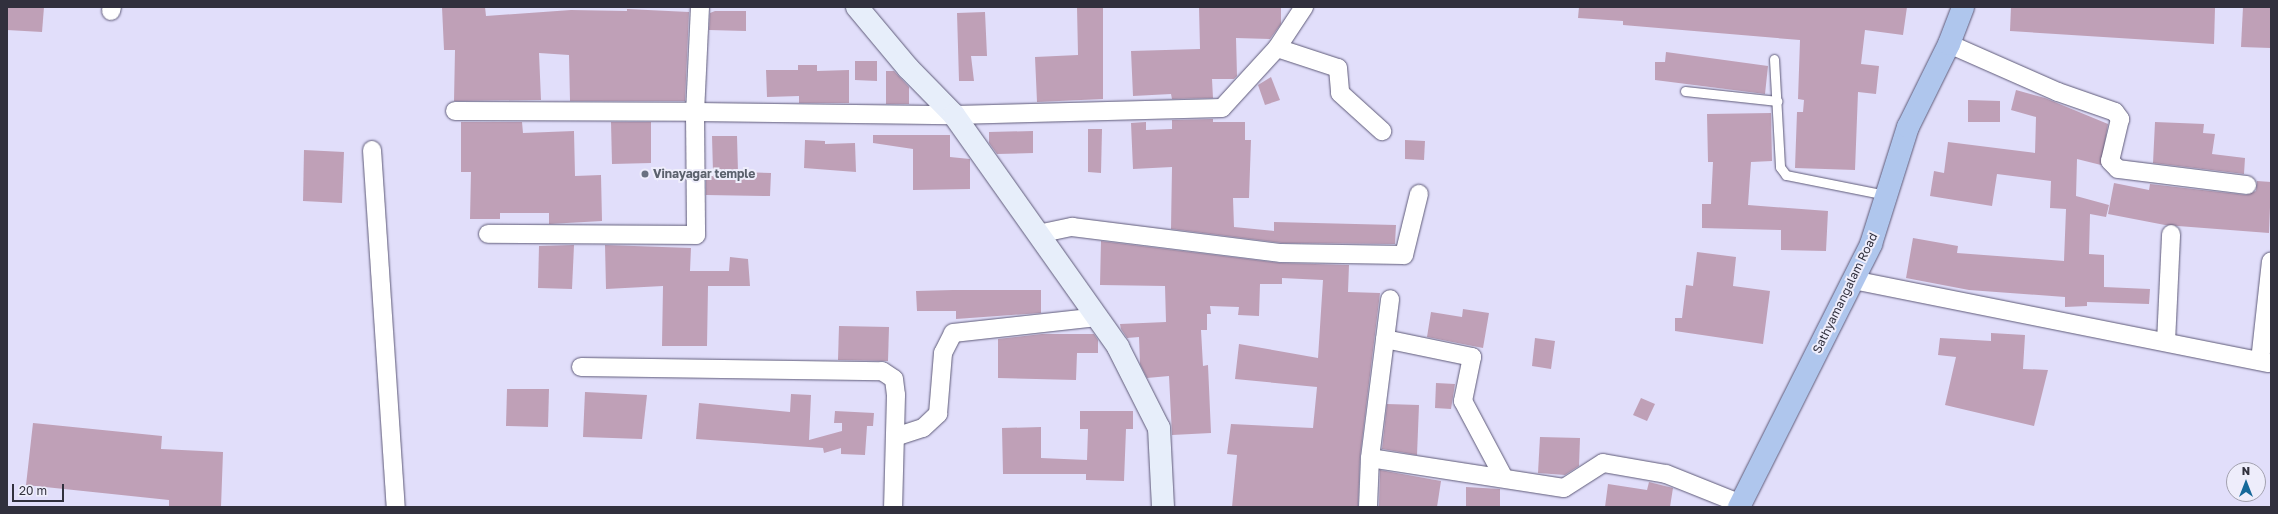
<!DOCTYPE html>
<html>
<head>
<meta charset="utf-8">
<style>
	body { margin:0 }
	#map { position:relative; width:2278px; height:514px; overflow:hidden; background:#e1defa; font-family:"Golos Text",sans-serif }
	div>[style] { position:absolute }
	.building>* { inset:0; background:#bfa0b7 }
	.roads { filter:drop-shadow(0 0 1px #5e5a78) drop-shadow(0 0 1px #5e5a78) }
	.lane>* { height:9px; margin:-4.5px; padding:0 4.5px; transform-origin:4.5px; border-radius:4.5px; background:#fff }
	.street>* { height:18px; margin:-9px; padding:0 9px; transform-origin:9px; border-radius:9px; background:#fff }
	.secondary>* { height:22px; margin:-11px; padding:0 11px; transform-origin:11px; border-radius:11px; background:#e7eefa }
	.highway>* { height:22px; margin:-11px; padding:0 11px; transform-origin:11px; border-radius:11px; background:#afc6ed }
	.dots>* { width:11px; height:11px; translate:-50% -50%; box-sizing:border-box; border:2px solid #eeedfb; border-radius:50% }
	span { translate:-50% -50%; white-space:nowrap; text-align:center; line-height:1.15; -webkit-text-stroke:4px #eeedfb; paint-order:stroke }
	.worship-label { font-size:12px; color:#5b616d; font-weight:700 }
	.left { translate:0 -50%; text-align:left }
	.street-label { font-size:12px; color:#31303d }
	.frame { position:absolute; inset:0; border:8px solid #31303d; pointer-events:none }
	.north { position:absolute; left:2226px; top:462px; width:40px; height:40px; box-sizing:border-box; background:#eeedfb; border:1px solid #a2a1af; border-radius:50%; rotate:0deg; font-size:11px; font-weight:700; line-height:16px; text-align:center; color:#31303d }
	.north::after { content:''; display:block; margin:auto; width:14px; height:18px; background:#16699a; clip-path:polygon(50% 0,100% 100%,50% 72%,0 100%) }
	.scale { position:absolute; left:12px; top:484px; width:52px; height:18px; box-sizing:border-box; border:2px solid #31303d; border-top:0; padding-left:5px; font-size:12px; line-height:14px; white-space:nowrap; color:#31303d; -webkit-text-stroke:3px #eeedfb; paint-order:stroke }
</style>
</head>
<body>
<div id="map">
	<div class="building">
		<i style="clip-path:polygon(7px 7px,44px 7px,42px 32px,7px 30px)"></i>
		<i style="clip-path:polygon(442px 7px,485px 7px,486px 16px,571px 10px,627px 11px,627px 9px,689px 12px,685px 101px,570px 101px,569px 55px,539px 53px,541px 100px,454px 101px,455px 50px,444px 50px)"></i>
		<i style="clip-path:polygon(1077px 7px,1103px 7px,1103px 99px,1037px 102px,1035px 57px,1078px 55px)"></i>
		<i style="clip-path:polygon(1199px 7px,1281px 7px,1281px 24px,1270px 39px,1236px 38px,1237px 76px,1234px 79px,1212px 79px,1213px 98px,1172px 99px,1171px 94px,1133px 96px,1131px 51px,1200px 49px)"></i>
		<i style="clip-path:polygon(1579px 7px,1907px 7px,1903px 35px,1865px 30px,1861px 64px,1879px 66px,1876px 94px,1858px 92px,1855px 170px,1795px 168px,1797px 112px,1803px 112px,1804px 100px,1798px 99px,1800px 40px,1623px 25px,1623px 21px,1578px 18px)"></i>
		<i style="clip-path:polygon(2011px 7px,2215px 8px,2214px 44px,2010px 31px)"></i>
		<i style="clip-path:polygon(2243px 7px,2271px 8px,2271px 48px,2241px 47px)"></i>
		<i style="clip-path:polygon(715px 11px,746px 11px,746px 31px,709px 30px,710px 13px)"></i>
		<i style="clip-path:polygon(985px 12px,987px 56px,971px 56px,974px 81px,959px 81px,957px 13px)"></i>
		<i style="clip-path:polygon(1666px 52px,1768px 66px,1765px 94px,1655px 80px,1655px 62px,1665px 62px)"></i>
		<i style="clip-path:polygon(855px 61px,877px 61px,877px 81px,855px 80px)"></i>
		<i style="clip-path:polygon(798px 65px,817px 65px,817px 71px,849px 70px,849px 103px,799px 103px,799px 96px,767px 97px,766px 70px,798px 70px)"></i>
		<i style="clip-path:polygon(886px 71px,894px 71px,909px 87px,909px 104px,886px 104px)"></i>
		<i style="clip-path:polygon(1271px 77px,1280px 100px,1265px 105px,1258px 85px)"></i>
		<i style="clip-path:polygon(2016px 90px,2045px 98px,2108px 124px,2101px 165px,2077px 159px,2076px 196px,2109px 205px,2106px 217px,2090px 214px,2089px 254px,2104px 255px,2104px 287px,2150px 289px,2149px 304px,2087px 302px,2087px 306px,2065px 307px,2065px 297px,1969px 290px,1906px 278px,1913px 238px,1958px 246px,1957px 253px,2064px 261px,2066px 209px,2050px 208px,2051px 181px,1997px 174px,1992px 206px,1930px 196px,1934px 171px,1944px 173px,1948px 142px,2035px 153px,2036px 117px,2011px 110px)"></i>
		<i style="clip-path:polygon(1968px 100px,2000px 101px,2000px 122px,1968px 122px)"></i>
		<i style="clip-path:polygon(1771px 113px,1772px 161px,1751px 162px,1748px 205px,1828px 211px,1826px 251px,1781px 250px,1781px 230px,1702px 228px,1702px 204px,1711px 204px,1713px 162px,1708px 162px,1707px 114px)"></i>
		<i style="clip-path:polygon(1213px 119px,1213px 122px,1245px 122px,1245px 140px,1251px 140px,1249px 198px,1233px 198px,1234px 227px,1274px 231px,1274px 222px,1396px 225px,1395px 244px,1282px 243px,1171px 229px,1172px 167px,1133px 169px,1131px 123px,1146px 122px,1146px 130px,1172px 129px,1172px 120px)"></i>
		<i style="clip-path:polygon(461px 122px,522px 122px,523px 133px,574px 131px,575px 176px,601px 175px,602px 221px,549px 224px,549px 213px,500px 213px,500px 219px,470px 219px,471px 172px,461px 172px)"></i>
		<i style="clip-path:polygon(611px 122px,651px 122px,651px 163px,612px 164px)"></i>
		<i style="clip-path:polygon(2155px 122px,2204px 124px,2203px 133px,2215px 134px,2212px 154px,2245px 158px,2244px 174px,2153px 163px)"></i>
		<i style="clip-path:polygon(1088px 129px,1102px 129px,1101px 173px,1088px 172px)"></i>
		<i style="clip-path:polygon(1033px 131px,1033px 153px,997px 154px,989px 143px,989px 132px)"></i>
		<i style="clip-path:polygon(873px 135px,950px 135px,950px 157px,970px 159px,970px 189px,913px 190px,913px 149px,873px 143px)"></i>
		<i style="clip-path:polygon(712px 136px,737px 136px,738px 172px,771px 173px,770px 196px,706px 195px,706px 172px,713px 172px)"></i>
		<i style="clip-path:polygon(805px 140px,825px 141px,825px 144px,855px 143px,856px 172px,804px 168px)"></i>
		<i style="clip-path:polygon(1405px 140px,1425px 141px,1424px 160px,1405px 159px)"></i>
		<i style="clip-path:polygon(304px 150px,344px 152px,342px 203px,303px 201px)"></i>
		<i style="clip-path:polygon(2257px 181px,2271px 182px,2269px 233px,2165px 225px,2108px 214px,2114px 183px,2149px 190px,2150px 184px,2246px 195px,2256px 191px)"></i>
		<i style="clip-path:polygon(1101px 241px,1280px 263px,1349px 265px,1348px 292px,1380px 293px,1360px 457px,1358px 507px,1232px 507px,1237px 455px,1227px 454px,1231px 424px,1313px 428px,1317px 387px,1235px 379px,1239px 344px,1318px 358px,1323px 280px,1282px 278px,1282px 284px,1260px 284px,1259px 316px,1238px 315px,1239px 307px,1210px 306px,1211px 314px,1207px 314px,1207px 330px,1201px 330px,1203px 366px,1208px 365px,1211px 433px,1172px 435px,1169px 376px,1147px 378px,1140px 364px,1139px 337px,1127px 338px,1121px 329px,1120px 324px,1166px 322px,1165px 286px,1100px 285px)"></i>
		<i style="clip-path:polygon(574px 245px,572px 289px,538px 288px,539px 246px)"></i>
		<i style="clip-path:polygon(605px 245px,691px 248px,690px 271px,729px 271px,730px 257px,748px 259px,750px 286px,708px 286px,707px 346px,662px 346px,663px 286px,606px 289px)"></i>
		<i style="clip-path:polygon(1697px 252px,1736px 257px,1733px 286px,1770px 291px,1763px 344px,1675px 331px,1675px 318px,1682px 318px,1686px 285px,1693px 286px)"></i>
		<i style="clip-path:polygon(953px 290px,1041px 290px,1041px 313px,956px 319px,956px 311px,917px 311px,916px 291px)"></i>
		<i style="clip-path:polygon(1463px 309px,1489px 313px,1483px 348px,1427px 337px,1431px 312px,1462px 317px)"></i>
		<i style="clip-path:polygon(839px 326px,889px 327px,888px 361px,838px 360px)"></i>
		<i style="clip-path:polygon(1991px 333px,2025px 335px,2023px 369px,2048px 370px,2034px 426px,1945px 405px,1956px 357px,1938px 355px,1940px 338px,1991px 341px)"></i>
		<i style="clip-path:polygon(1042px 334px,1094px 334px,1098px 340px,1098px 353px,1077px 353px,1076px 380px,998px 378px,998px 339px)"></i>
		<i style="clip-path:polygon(1535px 338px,1555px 341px,1551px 369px,1532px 366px)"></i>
		<i style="clip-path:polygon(1436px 383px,1455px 384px,1451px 409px,1435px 408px)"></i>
		<i style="clip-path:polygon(507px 389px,549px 389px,548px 427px,506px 426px)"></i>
		<i style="clip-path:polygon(585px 392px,647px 395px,642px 439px,583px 437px)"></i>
		<i style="clip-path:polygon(791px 394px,811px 395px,809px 440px,842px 431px,842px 423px,834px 423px,835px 411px,874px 413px,873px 426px,867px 426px,865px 455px,841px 454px,841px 448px,824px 453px,823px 448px,696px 439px,699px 403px,790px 412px)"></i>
		<i style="clip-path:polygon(1641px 398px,1655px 404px,1647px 421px,1633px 415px)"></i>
		<i style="clip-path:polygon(1387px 404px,1419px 405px,1417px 455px,1382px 449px)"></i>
		<i style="clip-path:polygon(1080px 411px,1133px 411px,1133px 429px,1126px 429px,1124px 481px,1086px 480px,1086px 474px,1003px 474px,1002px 428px,1041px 427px,1041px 458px,1087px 460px,1088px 429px,1080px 429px)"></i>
		<i style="clip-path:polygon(33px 423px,162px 436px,161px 449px,223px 452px,221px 507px,169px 507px,169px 500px,26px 485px)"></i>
		<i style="clip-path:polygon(1540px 437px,1580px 438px,1579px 466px,1565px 475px,1538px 473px)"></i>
		<i style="clip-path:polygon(1380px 470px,1441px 481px,1437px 507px,1379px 507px)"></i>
		<i style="clip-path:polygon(1649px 482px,1673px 488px,1670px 507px,1605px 507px,1608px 484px,1647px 490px)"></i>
		<i style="clip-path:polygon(1466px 487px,1500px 489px,1500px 507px,1466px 507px)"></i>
	</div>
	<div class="roads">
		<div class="lane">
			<i style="left:1774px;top:59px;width:108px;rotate:86.8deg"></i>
			<i style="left:1780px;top:167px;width:10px;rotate:53deg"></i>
			<i style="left:1786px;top:175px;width:102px;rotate:11.3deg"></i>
			<i style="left:1685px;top:91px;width:93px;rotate:6.2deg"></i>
		</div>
		<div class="street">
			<i style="left:700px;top:7px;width:105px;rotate:92.7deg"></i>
			<i style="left:695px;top:112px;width:259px;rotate:0.7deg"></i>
			<i style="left:954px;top:115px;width:268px;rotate:-1.5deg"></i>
			<i style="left:1222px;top:108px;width:81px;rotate:-47.5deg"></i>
			<i style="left:1304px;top:7px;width:49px;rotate:123.4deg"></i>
			<i style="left:1277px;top:48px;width:64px;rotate:18.2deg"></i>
			<i style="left:1338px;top:68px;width:25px;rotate:85deg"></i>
			<i style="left:1340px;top:93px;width:57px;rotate:42.1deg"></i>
			<i style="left:111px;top:11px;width:4px;rotate:-76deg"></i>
			<i style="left:1949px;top:44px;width:119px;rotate:23.8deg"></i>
			<i style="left:2058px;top:92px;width:60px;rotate:19.3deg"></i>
			<i style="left:2115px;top:112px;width:9px;rotate:54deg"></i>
			<i style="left:2120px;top:119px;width:43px;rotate:103.4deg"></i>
			<i style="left:2110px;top:161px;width:11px;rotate:45deg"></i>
			<i style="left:2118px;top:169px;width:130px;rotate:7.1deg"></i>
			<i style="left:455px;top:111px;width:240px;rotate:0.2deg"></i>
			<i style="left:695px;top:112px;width:123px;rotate:89.5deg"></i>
			<i style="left:696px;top:235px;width:208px;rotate:-179.7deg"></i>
			<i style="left:372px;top:150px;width:358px;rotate:86.2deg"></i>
			<i style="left:1038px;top:234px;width:35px;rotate:-12deg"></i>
			<i style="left:1072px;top:227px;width:211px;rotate:7.1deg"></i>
			<i style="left:1281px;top:253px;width:123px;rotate:0.9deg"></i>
			<i style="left:1404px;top:255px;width:63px;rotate:-76.2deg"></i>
			<i style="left:1853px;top:280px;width:424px;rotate:11.3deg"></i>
			<i style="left:1385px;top:339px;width:89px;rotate:11.7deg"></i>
			<i style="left:1472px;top:357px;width:45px;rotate:101.6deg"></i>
			<i style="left:1463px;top:401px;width:87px;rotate:62deg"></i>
			<i style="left:2166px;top:342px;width:108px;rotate:-87.3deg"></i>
			<i style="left:2260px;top:361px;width:100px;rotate:-83.7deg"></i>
			<i style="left:581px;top:367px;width:301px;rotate:0.8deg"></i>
			<i style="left:882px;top:371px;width:14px;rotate:34deg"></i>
			<i style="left:894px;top:379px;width:16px;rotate:83deg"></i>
			<i style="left:896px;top:395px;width:112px;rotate:91.5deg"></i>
			<i style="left:895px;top:437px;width:29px;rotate:-18deg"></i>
			<i style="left:923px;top:428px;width:21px;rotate:-43deg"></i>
			<i style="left:938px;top:414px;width:61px;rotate:-85.3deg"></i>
			<i style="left:943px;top:353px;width:22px;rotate:-63deg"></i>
			<i style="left:953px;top:333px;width:145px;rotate:-6.3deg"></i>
			<i style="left:1370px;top:458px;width:196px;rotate:8.8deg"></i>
			<i style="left:1564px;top:488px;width:46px;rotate:-32.7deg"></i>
			<i style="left:1603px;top:463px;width:64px;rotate:9.9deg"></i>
			<i style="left:1666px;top:474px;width:81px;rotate:21.8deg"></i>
			<i style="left:1368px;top:507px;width:49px;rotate:-87.7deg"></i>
			<i style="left:1370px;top:458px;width:160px;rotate:-82.8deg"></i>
		</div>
		<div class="secondary">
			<i style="left:857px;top:7px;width:80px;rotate:50.1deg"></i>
			<i style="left:908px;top:68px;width:66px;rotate:45.6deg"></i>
			<i style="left:954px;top:115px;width:284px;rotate:54.7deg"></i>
			<i style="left:1118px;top:347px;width:91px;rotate:63.2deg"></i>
			<i style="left:1159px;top:428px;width:79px;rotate:87.1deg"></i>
		</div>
		<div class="highway">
			<i style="left:1739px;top:507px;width:294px;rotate:-63.3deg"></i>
			<i style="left:1871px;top:244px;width:123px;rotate:-72.5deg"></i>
			<i style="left:1908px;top:127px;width:93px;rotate:-63.7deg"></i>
			<i style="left:1949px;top:44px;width:40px;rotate:-69deg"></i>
		</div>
	</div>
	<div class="dots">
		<i style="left:645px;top:174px;background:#6b7280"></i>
	</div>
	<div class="worship-label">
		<span class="left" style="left:653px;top:174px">Vinayagar temple</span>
	</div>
	<div class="street-label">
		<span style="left:1845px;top:293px;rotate:-64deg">Sathyamangalam Road</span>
	</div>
	<div class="frame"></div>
	<div class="north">N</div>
	<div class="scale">20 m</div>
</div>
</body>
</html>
